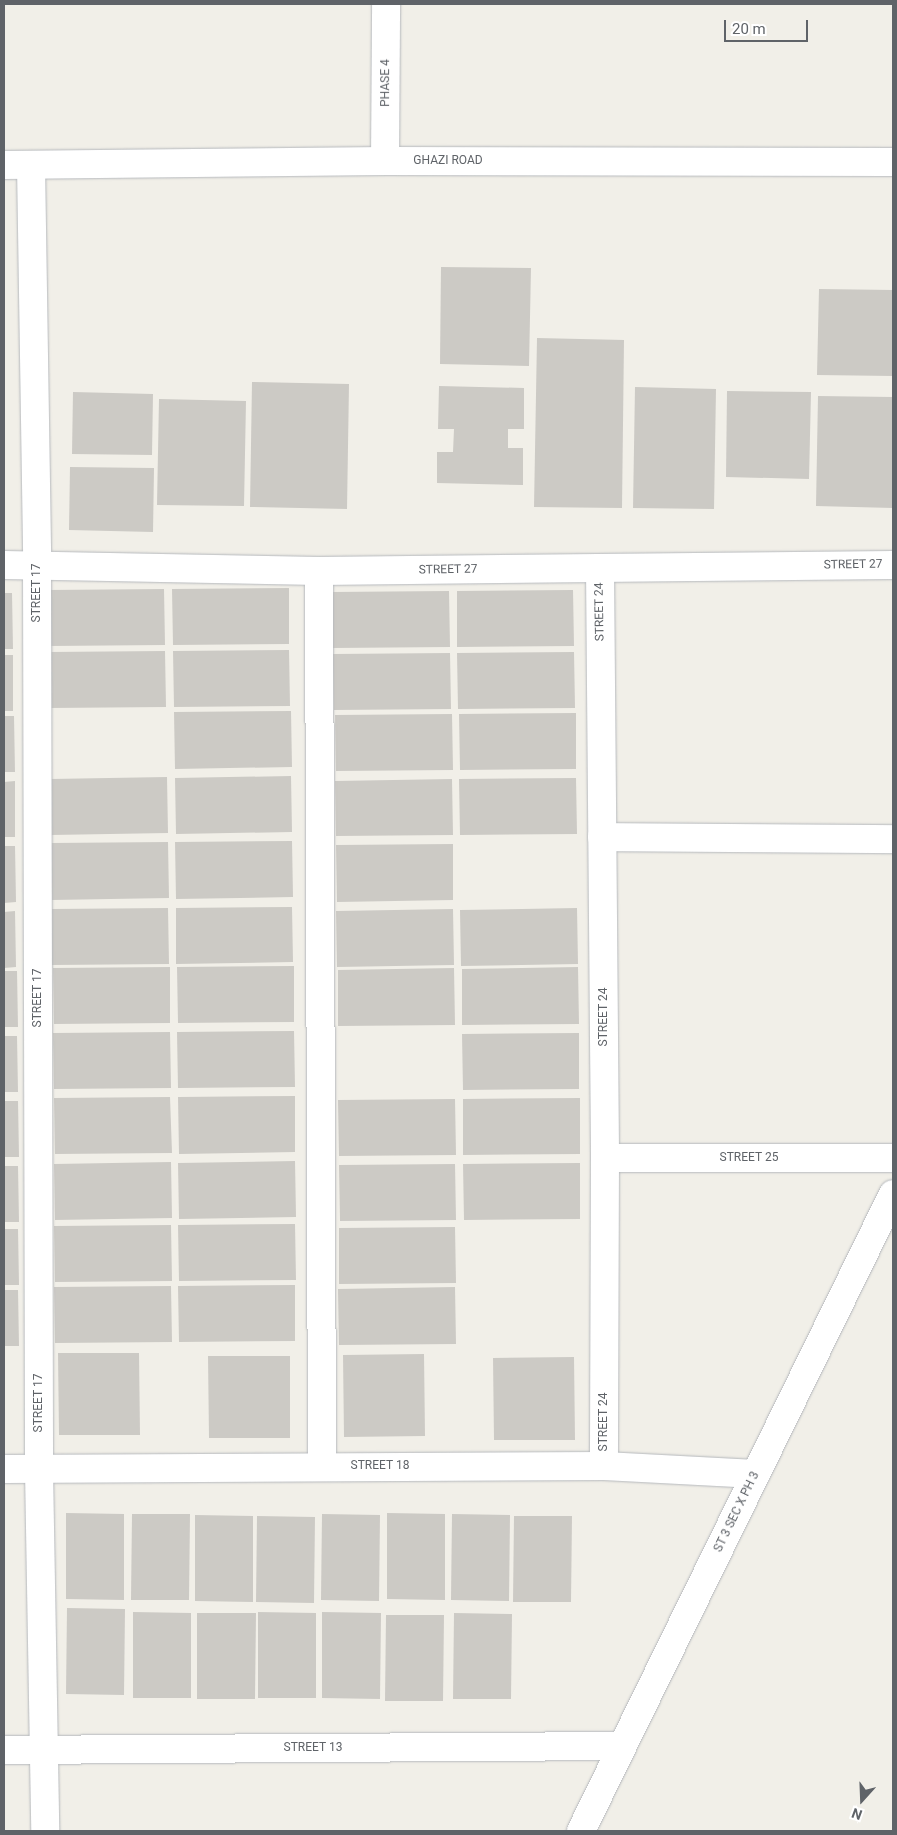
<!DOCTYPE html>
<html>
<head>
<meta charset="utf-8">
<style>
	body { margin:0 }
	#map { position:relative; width:897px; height:1835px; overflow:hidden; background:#f1efe8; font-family:Roboto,sans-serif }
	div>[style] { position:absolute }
	.building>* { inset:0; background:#cccac5 }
	.roads { filter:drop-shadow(0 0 1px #b5b8bc) drop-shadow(0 0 1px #b5b8bc) }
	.street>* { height:28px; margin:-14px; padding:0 14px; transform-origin:14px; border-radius:14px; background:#fff }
	.secondary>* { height:28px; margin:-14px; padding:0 14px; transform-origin:14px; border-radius:14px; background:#fff }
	span { translate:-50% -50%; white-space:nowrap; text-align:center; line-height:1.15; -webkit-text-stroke:5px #fff; paint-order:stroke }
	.street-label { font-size:12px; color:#5f6368 }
	.frame { position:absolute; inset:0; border:5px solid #5f6368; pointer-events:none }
	.north { position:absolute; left:837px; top:1775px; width:50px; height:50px; -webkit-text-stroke:4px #fff; paint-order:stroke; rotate:200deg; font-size:14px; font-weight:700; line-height:20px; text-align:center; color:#5f6368 }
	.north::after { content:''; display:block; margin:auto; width:18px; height:22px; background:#5f6368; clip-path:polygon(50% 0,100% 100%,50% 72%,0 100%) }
	.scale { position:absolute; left:724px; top:20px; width:84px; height:22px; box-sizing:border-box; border:2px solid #5f6368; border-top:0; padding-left:6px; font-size:15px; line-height:18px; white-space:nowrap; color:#5f6368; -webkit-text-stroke:4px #fff; paint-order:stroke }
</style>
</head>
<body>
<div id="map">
	<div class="building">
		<i style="clip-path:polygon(441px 267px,531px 268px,529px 366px,440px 364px)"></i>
		<i style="clip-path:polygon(819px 289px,893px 290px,893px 376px,817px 375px)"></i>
		<i style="clip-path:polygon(537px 338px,624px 340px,622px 508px,534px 507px)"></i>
		<i style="clip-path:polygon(252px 382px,349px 384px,347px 509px,250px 507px)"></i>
		<i style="clip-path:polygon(439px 386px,524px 388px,524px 429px,508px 429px,508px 448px,523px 448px,523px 485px,437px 483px,437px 452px,453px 452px,454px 429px,438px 429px)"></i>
		<i style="clip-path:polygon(635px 387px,716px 389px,714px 509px,633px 508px)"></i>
		<i style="clip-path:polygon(727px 391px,811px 392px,809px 479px,726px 477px)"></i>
		<i style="clip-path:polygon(73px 392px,153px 394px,152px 455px,72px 454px)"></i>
		<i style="clip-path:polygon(818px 396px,893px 397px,893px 508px,816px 506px)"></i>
		<i style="clip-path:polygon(159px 399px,246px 401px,244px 506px,157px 505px)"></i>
		<i style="clip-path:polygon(70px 467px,154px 468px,153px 532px,69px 530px)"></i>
		<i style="clip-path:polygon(289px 588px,289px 644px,173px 645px,172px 589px)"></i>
		<i style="clip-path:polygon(164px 589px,165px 645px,49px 646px,48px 590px)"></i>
		<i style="clip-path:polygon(573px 590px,574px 646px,457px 647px,457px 591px)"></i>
		<i style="clip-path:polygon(449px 591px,450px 647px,333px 648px,332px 592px)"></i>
		<i style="clip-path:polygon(4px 593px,12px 593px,13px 649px,4px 649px)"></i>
		<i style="clip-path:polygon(289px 650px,290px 706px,174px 707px,173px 651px)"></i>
		<i style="clip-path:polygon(165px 651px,166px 707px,49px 708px,49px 652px)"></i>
		<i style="clip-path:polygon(574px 652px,575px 708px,458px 709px,457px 653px)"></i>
		<i style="clip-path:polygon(450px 653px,451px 709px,334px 710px,333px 654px)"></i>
		<i style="clip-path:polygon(4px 655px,13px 655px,13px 711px,4px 711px)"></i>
		<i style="clip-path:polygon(291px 711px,292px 767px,175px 769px,174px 712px)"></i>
		<i style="clip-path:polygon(576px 713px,576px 769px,460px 770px,459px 714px)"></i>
		<i style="clip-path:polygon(452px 714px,453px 770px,336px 771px,335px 715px)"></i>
		<i style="clip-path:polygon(4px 716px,14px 716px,15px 772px,4px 772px)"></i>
		<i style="clip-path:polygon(291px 776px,292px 832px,176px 834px,175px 778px)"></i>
		<i style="clip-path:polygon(167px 777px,168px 833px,51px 835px,51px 779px)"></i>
		<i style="clip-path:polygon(576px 778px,577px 834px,460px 835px,459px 779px)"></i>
		<i style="clip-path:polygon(452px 779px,453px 835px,336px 836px,335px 781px)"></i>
		<i style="clip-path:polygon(15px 781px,15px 837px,4px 837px,4px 782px)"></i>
		<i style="clip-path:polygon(292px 841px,293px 897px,176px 899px,175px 842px)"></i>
		<i style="clip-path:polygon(168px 842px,169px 898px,52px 900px,51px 843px)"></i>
		<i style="clip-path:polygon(453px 844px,453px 900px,337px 902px,336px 845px)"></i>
		<i style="clip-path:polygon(4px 846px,15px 846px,16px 902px,4px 903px)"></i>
		<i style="clip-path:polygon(292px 907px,293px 962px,176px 964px,176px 908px)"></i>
		<i style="clip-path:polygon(168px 908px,169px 964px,52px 965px,52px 909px)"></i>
		<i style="clip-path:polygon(577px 908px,578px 964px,461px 966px,460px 910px)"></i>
		<i style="clip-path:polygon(453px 909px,454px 965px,337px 967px,336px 911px)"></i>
		<i style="clip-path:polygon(15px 911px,16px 967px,4px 968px,4px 912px)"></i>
		<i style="clip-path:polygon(294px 966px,294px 1022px,178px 1023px,177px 967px)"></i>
		<i style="clip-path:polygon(170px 967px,170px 1023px,54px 1024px,53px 968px)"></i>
		<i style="clip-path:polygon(578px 967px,579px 1024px,462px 1025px,462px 969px)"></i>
		<i style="clip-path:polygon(454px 968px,455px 1025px,338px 1026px,338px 970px)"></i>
		<i style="clip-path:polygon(4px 971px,17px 971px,18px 1027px,4px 1027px)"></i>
		<i style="clip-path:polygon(294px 1031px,295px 1087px,178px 1088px,177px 1032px)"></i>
		<i style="clip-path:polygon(170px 1032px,171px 1088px,54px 1089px,53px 1033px)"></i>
		<i style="clip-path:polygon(579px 1033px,579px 1089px,463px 1090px,462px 1034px)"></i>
		<i style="clip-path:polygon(4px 1036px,17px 1036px,18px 1092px,4px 1092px)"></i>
		<i style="clip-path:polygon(295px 1096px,295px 1152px,179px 1154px,178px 1097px)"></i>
		<i style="clip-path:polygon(170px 1097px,172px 1153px,55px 1154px,54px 1098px)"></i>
		<i style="clip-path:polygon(580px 1098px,580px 1154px,463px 1155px,463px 1099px)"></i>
		<i style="clip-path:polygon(455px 1099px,456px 1155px,339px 1156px,338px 1100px)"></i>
		<i style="clip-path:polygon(4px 1101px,18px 1101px,19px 1157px,4px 1157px)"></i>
		<i style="clip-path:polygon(295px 1161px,296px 1217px,179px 1219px,178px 1163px)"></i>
		<i style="clip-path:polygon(171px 1162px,172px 1218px,55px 1220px,54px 1164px)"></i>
		<i style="clip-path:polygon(580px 1163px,580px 1219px,464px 1220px,463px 1164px)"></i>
		<i style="clip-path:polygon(455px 1164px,456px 1220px,340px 1221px,339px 1165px)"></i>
		<i style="clip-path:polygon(4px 1166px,18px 1166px,19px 1222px,4px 1222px)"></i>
		<i style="clip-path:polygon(295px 1224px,296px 1280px,179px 1281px,178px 1225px)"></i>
		<i style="clip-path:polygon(171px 1225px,172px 1281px,55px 1282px,54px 1226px)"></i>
		<i style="clip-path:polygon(455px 1227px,456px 1283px,339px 1284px,339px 1228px)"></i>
		<i style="clip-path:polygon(4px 1229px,18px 1229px,19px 1285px,4px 1285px)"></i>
		<i style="clip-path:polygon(295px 1285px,295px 1341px,179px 1342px,178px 1286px)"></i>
		<i style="clip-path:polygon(171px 1286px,172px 1342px,55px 1343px,54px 1287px)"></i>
		<i style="clip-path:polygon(455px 1287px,456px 1344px,339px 1345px,338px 1289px)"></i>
		<i style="clip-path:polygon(4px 1290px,18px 1290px,19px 1346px,4px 1346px)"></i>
		<i style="clip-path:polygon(58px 1353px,139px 1353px,140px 1435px,59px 1435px)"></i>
		<i style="clip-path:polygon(424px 1354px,425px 1436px,344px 1437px,343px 1355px)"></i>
		<i style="clip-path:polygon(208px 1356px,290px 1356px,290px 1438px,209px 1438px)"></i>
		<i style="clip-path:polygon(574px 1357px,575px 1440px,494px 1440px,493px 1358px)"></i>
		<i style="clip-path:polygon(66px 1513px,124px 1514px,124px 1600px,66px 1599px)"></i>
		<i style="clip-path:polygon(387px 1513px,445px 1514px,445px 1600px,387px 1599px)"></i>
		<i style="clip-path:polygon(132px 1514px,190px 1514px,189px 1600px,131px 1600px)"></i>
		<i style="clip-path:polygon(322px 1514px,380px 1515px,379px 1601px,321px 1600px)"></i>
		<i style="clip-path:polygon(452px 1514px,510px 1515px,509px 1601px,451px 1600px)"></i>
		<i style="clip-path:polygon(195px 1515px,253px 1516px,253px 1602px,195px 1601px)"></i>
		<i style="clip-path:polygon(257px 1516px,315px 1517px,314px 1603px,256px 1602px)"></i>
		<i style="clip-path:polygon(514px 1516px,572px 1516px,571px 1602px,513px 1602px)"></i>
		<i style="clip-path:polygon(67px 1608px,125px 1609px,124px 1695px,66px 1694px)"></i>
		<i style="clip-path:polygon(133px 1612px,191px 1613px,191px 1698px,133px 1698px)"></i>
		<i style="clip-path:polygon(258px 1612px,316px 1613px,316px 1698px,258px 1698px)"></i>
		<i style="clip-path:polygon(322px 1612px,381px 1613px,380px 1699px,322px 1698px)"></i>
		<i style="clip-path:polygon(197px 1613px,256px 1613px,255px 1699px,197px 1699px)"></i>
		<i style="clip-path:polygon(454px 1613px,512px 1614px,511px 1699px,453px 1699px)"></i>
		<i style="clip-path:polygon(386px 1615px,444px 1615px,443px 1701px,385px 1701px)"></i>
	</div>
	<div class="roads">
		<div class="street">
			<i style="left:385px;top:161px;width:157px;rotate:-89.6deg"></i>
			<i style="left:31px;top:165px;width:399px;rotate:89.1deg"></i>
			<i style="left:37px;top:564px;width:906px;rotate:89.87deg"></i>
			<i style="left:39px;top:1470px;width:361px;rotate:89deg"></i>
			<i style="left:4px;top:565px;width:315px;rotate:1.1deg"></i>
			<i style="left:319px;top:571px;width:574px;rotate:-0.6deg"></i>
			<i style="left:600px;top:568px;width:590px;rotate:89.51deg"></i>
			<i style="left:605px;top:1158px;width:308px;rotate:90.2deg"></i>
			<i style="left:319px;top:571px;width:895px;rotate:89.81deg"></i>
			<i style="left:602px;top:837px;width:291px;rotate:0.4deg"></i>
			<i style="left:605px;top:1158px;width:288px"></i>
			<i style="left:4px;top:1469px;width:600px;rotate:-0.29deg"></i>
			<i style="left:604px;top:1466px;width:152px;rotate:3deg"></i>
			<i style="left:4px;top:1750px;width:617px;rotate:-0.37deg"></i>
		</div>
		<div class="secondary">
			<i style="left:4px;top:165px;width:381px;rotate:-0.6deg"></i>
			<i style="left:385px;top:161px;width:508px;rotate:0.11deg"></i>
			<i style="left:581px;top:1831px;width:709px;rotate:-63.9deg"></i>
		</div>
	</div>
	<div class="street-label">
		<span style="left:386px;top:83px;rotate:-90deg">PHASE 4</span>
		<span style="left:448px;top:161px">GHAZI ROAD</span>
		<span style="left:853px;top:565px;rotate:-1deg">STREET 27</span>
		<span style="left:448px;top:570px;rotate:-1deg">STREET 27</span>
		<span style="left:37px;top:593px;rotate:-90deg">STREET 17</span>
		<span style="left:600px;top:612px;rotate:-91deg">STREET 24</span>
		<span style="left:38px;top:998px;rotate:-90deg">STREET 17</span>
		<span style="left:604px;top:1017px;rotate:-90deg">STREET 24</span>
		<span style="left:749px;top:1158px">STREET 25</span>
		<span style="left:39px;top:1403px;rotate:-90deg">STREET 17</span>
		<span style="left:604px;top:1422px;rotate:-90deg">STREET 24</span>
		<span style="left:380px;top:1466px">STREET 18</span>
		<span style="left:737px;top:1512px;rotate:-64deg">ST 3 SEC X PH 3</span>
		<span style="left:313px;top:1748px">STREET 13</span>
	</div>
	<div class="frame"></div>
	<div class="north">N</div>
	<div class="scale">20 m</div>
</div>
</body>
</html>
